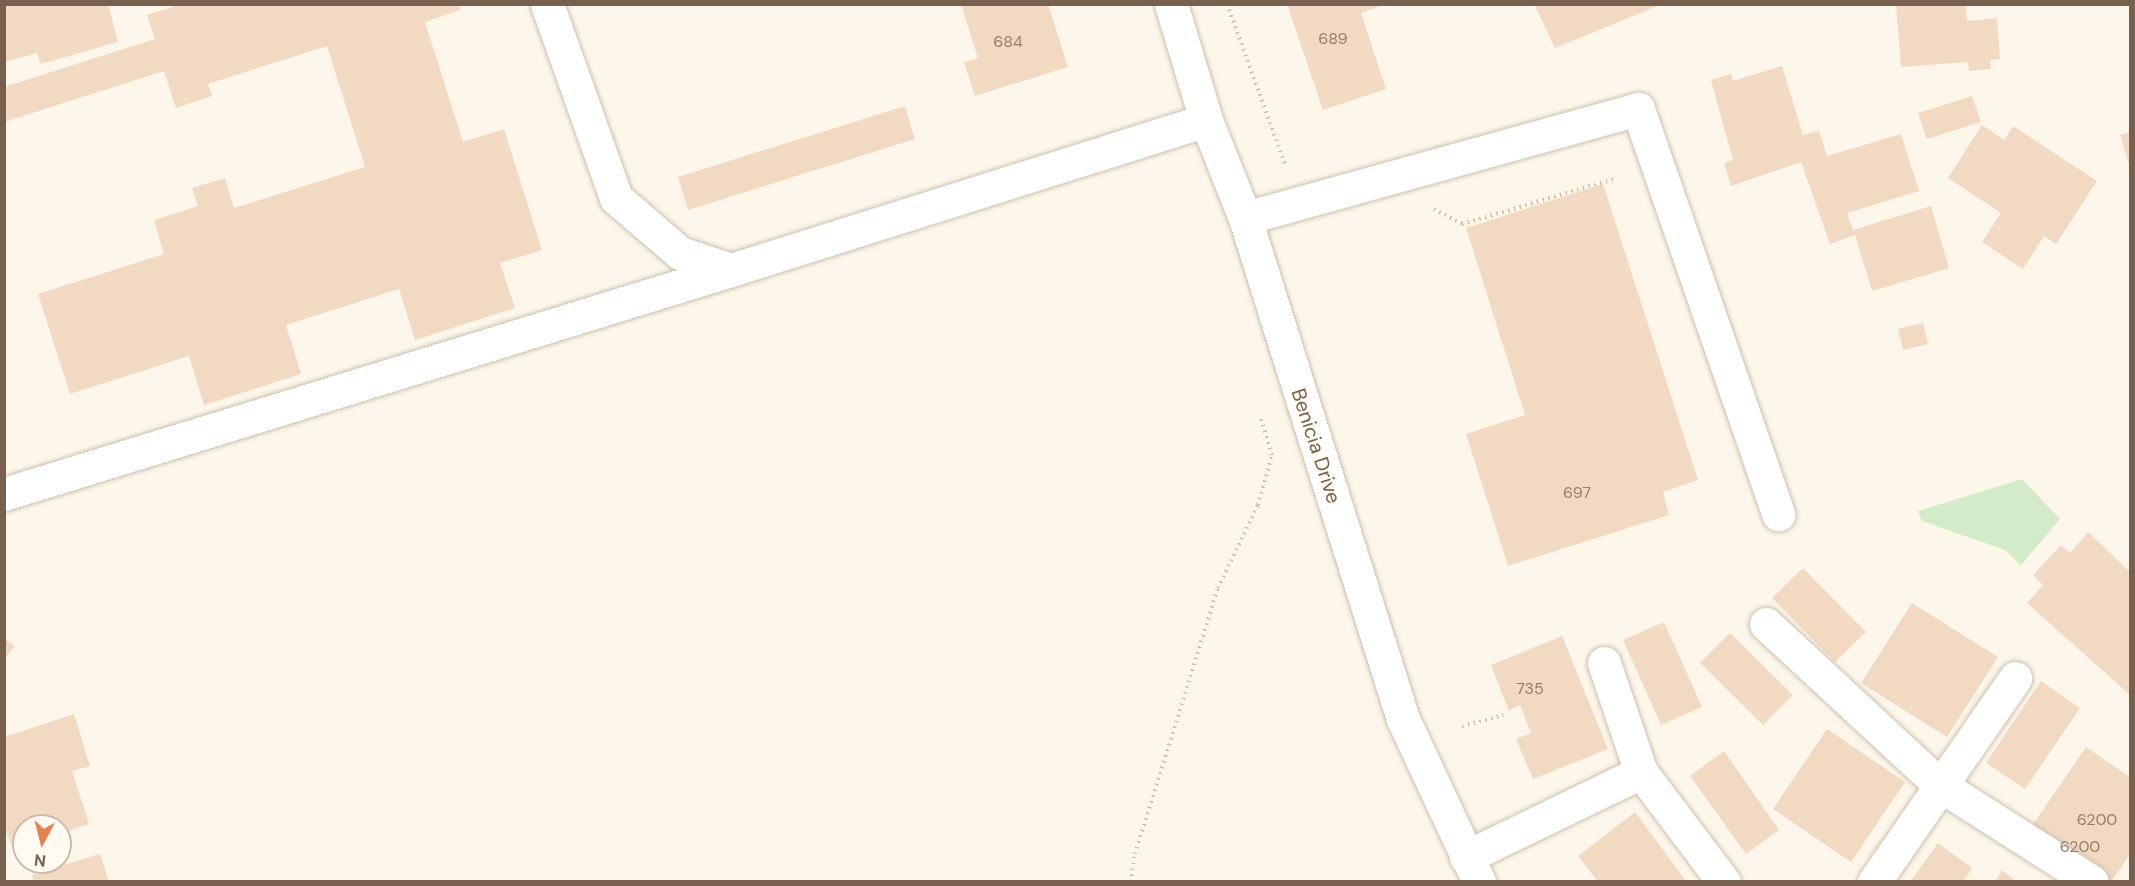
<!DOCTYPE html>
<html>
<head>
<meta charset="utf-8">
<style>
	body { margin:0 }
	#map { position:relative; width:2135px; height:886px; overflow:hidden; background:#fcf7ea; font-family:"DM Sans",sans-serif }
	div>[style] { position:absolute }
	.green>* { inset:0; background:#d3ebc8 }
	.building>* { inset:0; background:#f2d9c2 }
	.path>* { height:4px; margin-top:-2px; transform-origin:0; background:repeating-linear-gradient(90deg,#d7bda4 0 1.5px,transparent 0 6px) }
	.roads { filter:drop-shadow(0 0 2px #cfc0af) drop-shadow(0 0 2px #cfc0af) }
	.minor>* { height:33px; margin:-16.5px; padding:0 16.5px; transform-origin:16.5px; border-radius:16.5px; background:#fff }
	span { translate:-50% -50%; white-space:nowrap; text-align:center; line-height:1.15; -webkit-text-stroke:5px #fffbf1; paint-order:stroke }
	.number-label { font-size:16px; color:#967e6a }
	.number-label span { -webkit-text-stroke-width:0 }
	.street-label { font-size:20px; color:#77604d }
	.frame { position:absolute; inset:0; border:6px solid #77604d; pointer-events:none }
	.north { position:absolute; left:12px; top:814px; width:60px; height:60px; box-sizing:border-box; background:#fffbf1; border:2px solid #c9bdaf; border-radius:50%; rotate:187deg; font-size:16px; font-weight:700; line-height:24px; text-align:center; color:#77604d }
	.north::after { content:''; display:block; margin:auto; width:21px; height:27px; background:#e38152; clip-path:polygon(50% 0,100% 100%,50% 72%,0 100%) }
</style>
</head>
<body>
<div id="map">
	<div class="green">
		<i style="clip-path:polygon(2022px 479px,2060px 519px,2021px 565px,2005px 550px,1922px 521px,1918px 511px)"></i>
	</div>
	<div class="building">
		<i style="clip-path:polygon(4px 4px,108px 4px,118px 42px,41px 64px,37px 53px,4px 62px)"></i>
		<i style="clip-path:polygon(182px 4px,459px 4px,460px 10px,425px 22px,463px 142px,504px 129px,542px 250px,500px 263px,515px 308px,415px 340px,399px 289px,286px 325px,301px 374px,204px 405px,189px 356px,70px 394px,38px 294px,164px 254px,154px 220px,198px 206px,192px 188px,225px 178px,234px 208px,365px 167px,327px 46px,208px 84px,212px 96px,176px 108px,164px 71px,4px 122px,4px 87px,155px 39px,147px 15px)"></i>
		<i style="clip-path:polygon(961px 4px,1048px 4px,1068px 67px,975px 96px,964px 62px,978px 58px)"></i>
		<i style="clip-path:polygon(1287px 4px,1385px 4px,1361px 13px,1386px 89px,1323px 110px)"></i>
		<i style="clip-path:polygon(1534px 4px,1660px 4px,1660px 5px,1555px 48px)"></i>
		<i style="clip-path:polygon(1896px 4px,1966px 4px,1967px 21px,1997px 18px,2000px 59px,1990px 60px,1991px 69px,1969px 71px,1968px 62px,1901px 67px)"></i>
		<i style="clip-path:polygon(1782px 66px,1803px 135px,1819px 131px,1827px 156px,1901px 134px,1919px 191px,1847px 213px,1853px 230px,1931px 206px,1949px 268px,1872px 291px,1855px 235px,1830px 244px,1801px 162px,1731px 186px,1724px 163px,1733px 160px,1711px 80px,1731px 74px,1733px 81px)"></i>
		<i style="clip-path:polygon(1972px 96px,1981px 122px,1927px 139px,1918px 113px)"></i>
		<i style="clip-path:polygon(905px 106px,915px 139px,688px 210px,678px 177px)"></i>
		<i style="clip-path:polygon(1982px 125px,2004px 140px,2013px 126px,2097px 181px,2056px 244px,2044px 236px,2023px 269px,1982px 242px,2001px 213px,1948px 178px)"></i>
		<i style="clip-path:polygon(2130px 132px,2130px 168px,2120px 135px)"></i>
		<i style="clip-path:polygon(1603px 184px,1698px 480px,1663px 492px,1669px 515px,1508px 566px,1466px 434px,1525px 415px,1466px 228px)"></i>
		<i style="clip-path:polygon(1923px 323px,1928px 344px,1903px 350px,1898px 329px)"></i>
		<i style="clip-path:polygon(2088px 532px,2130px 572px,2130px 695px,2027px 603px,2043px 585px,2033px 575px,2061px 545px,2070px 553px)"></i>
		<i style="clip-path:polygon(1803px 568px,1866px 632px,1835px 662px,1772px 598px)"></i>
		<i style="clip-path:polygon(1912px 603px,1998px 657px,1947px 737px,1861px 683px)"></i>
		<i style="clip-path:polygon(1664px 622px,1702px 707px,1661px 725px,1623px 640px)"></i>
		<i style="clip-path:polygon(1730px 633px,1793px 695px,1763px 725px,1700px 663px)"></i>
		<i style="clip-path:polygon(1562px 636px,1608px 749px,1533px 779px,1516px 739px,1531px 733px,1520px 705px,1509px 711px,1491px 665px)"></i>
		<i style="clip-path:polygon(4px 638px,15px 646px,4px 659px)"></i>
		<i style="clip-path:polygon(2041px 681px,2080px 708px,2025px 789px,1986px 763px)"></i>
		<i style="clip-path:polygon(74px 714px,90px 766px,72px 771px,89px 824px,60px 834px,60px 826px,24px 826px,24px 846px,13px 850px,4px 825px,4px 737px)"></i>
		<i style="clip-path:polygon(1827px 729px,1905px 782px,1851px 862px,1773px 809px)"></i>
		<i style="clip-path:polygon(2086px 747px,2130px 777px,2130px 854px,2111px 882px,2076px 882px,2032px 826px)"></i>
		<i style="clip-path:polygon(1724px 751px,1779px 830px,1746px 854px,1690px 776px)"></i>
		<i style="clip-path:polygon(1635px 812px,1687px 882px,1598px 882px,1578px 856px)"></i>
		<i style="clip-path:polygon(1938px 843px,1972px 868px,1963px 882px,1910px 882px)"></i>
		<i style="clip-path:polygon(100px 854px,109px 882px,34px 882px,32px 875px)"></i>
		<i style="clip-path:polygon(2002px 870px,2017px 882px,1995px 882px)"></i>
	</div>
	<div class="path">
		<i style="left:1227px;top:4px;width:170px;rotate:70.1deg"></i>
		<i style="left:1434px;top:209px;width:32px;rotate:28deg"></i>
		<i style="left:1462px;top:224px;width:162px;rotate:-16.5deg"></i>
		<i style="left:1462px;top:726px;width:43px;rotate:-14.7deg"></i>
		<i style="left:1131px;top:882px;width:28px;rotate:-82deg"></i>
		<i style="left:1135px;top:854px;width:279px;rotate:-72.7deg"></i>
		<i style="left:1218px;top:588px;width:92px;rotate:-64.3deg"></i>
		<i style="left:1258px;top:505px;width:52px;rotate:-74.4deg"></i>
		<i style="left:1272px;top:455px;width:38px;rotate:-107deg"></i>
	</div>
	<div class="roads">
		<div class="minor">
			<i style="left:547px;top:4px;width:206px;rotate:70.4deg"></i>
			<i style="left:616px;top:198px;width:84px;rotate:40.7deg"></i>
			<i style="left:680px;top:253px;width:54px;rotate:18.4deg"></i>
			<i style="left:731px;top:270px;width:498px;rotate:-17.5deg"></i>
			<i style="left:1171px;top:4px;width:121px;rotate:73.2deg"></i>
			<i style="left:1206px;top:120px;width:105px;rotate:68.3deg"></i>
			<i style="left:1245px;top:218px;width:525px;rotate:72.5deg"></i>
			<i style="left:1403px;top:719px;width:180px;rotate:65deg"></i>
			<i style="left:1245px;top:218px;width:408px;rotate:-15.5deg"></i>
			<i style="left:1638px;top:109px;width:429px;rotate:70.9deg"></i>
			<i style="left:4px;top:494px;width:761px;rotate:-17.12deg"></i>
			<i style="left:1766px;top:624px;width:237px;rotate:42.8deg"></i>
			<i style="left:1940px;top:785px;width:180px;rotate:32.5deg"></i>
			<i style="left:1604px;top:663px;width:115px;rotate:71.3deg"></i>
			<i style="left:1466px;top:857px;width:195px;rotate:-25.9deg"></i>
			<i style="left:1641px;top:772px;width:138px;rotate:53deg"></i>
			<i style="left:1874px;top:882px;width:248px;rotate:-55.3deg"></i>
		</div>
	</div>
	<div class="number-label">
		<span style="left:1333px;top:39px">689</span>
		<span style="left:1008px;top:42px">684</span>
		<span style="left:1577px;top:493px">697</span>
		<span style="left:1530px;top:689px">735</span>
		<span style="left:2097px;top:820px">6200</span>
		<span style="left:2080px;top:847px">6200</span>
	</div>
	<div class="street-label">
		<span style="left:1316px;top:446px;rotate:72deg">Benicia Drive</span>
	</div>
	<div class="frame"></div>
	<div class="north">N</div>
</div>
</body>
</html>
